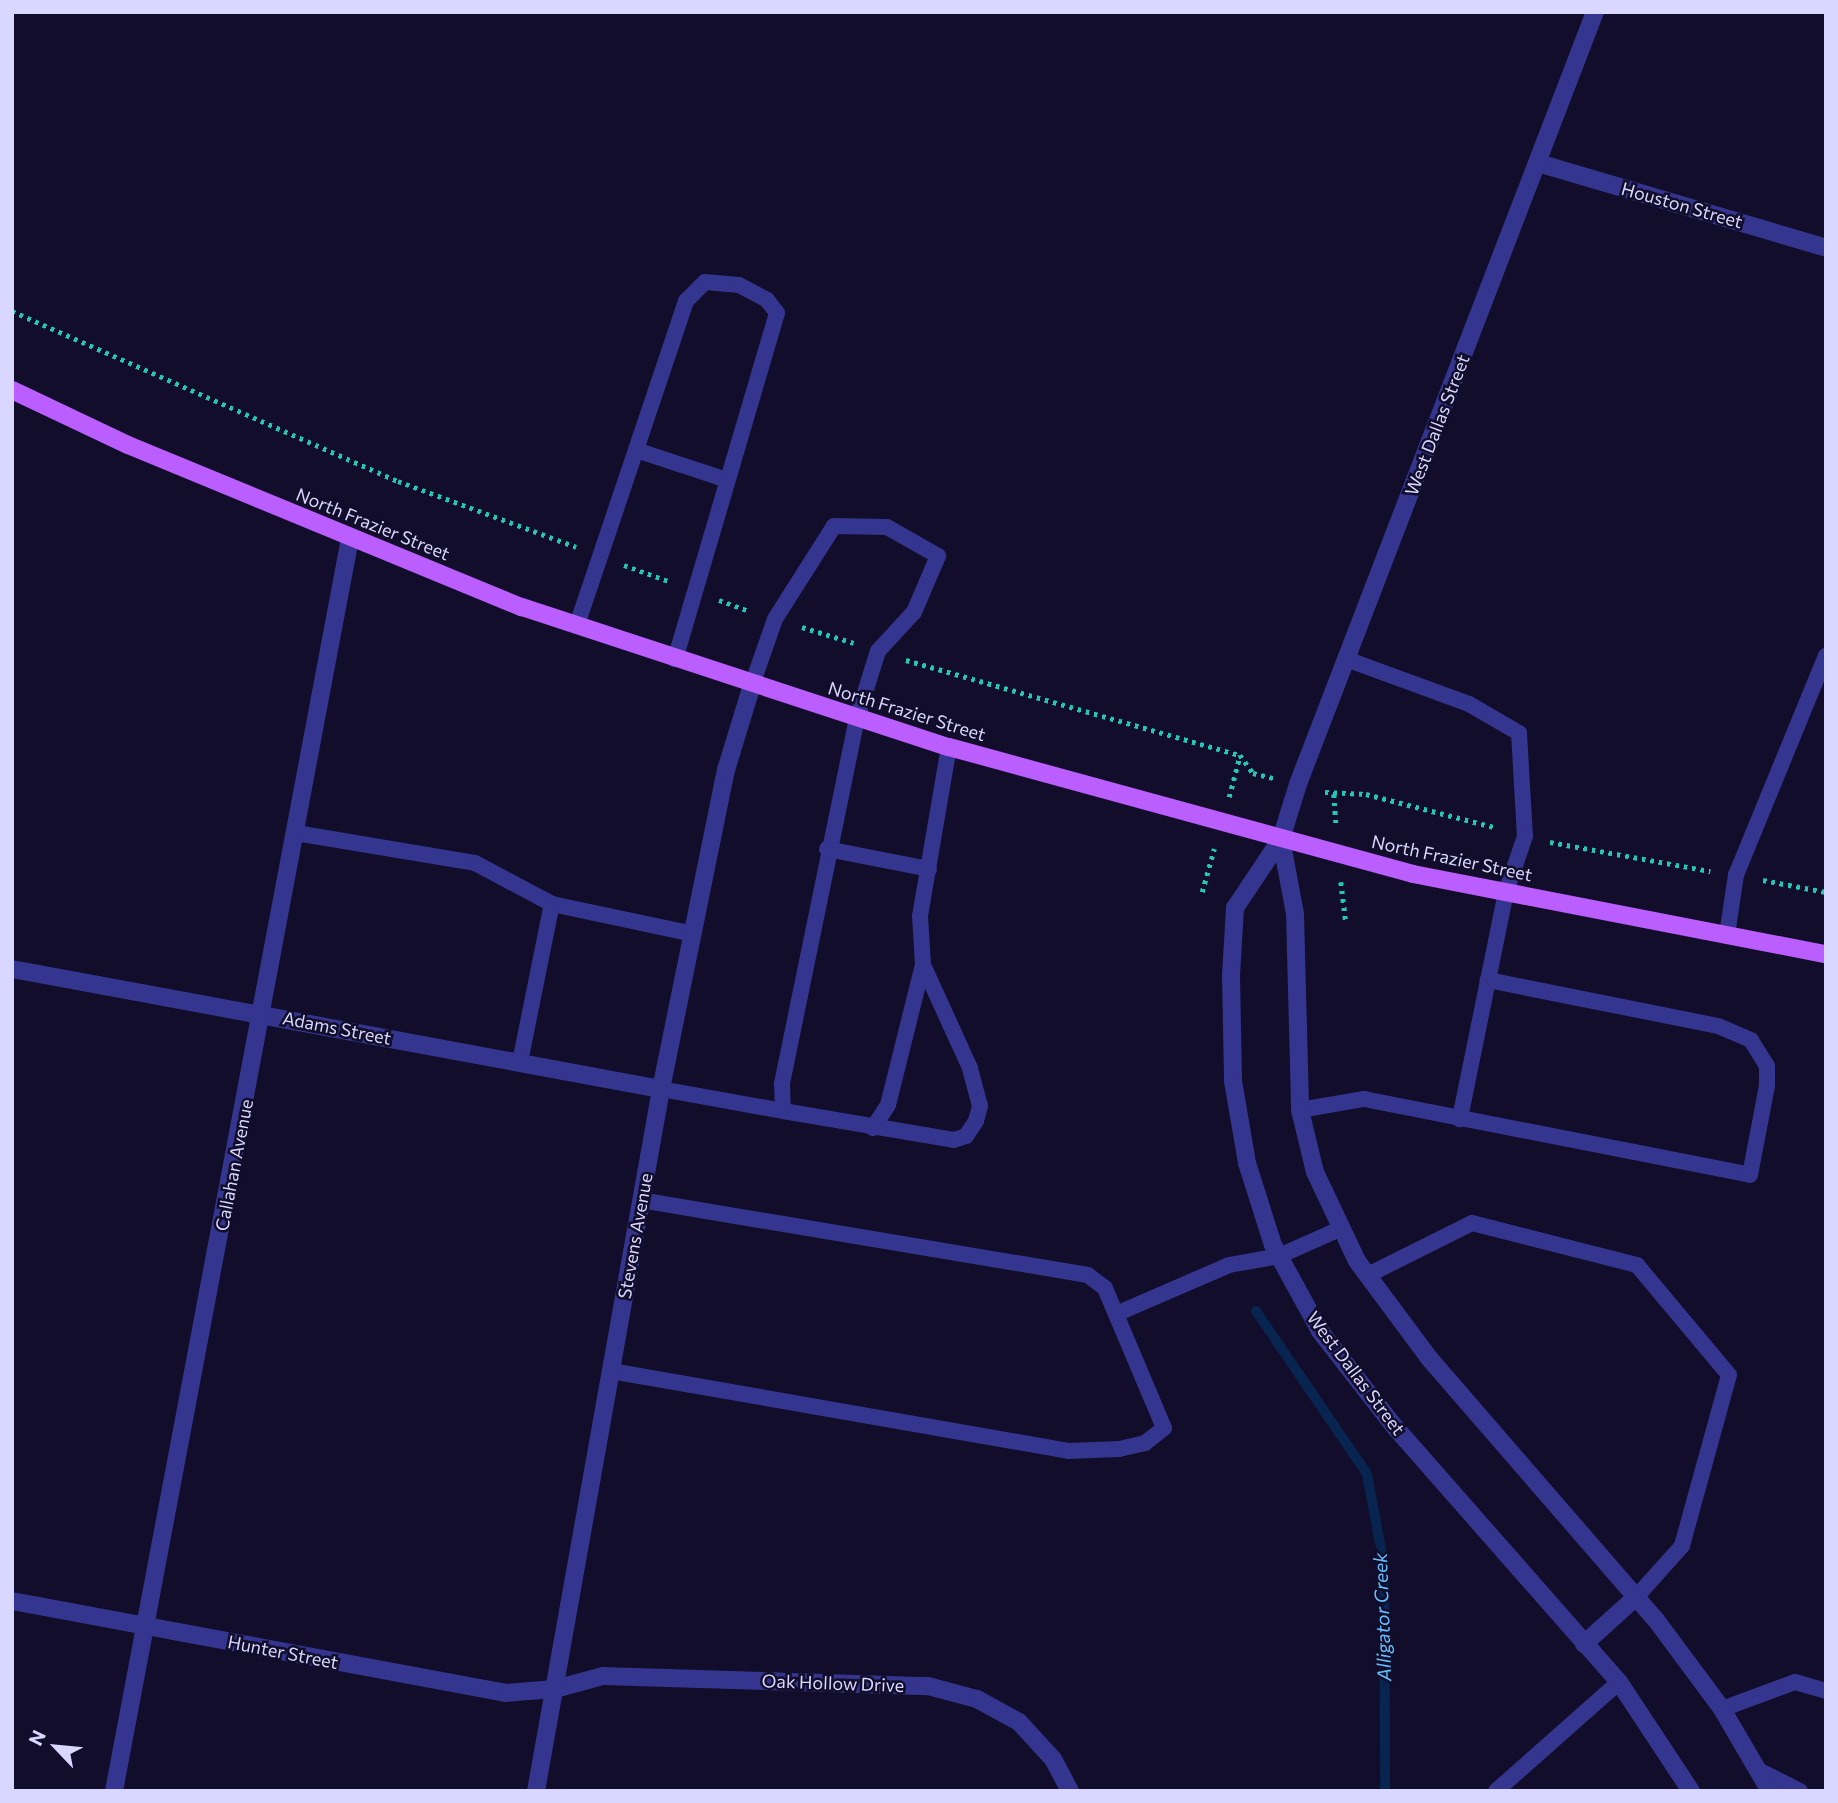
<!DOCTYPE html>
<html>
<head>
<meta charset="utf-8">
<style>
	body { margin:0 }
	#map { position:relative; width:1838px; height:1803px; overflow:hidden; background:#110d2a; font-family:Commissioner,sans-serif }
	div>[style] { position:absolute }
	.stream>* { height:10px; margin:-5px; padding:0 5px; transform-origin:5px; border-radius:5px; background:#072550 }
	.path>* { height:4.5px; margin-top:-2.25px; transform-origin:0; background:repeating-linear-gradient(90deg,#23c7b5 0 3.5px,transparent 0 8.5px) }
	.service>* { height:16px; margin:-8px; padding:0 8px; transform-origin:8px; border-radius:8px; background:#34358e }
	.minor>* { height:18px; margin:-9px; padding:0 9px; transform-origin:9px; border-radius:9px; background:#34358e }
	.tertiary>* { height:18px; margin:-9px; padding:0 9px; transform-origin:9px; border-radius:9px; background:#34358e }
	.primary>* { height:18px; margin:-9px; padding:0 9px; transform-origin:9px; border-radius:9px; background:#bb5eff }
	span { translate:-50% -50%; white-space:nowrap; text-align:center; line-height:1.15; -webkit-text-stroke:5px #110d2a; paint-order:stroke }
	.street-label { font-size:18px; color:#d9d7ff }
	.water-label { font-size:19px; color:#65bfff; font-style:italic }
	.frame { position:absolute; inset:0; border:14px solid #d9d7ff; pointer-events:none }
	.north { position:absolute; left:21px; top:1712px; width:70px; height:70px; -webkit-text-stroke:5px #110d2a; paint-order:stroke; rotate:296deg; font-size:19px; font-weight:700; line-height:28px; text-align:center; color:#d9d7ff }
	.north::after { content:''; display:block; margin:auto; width:24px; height:32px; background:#d9d7ff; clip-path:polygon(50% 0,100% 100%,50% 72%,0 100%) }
</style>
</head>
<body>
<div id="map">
	<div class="stream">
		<i style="left:1256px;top:1311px;width:197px;rotate:55.7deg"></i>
		<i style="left:1367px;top:1474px;width:93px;rotate:79.4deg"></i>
		<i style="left:1384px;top:1565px;width:226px;rotate:89.7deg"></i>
	</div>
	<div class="path">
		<i style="left:12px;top:311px;width:422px;rotate:23.8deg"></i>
		<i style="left:398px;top:481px;width:190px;rotate:20.3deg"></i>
		<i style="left:624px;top:565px;width:50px;rotate:19.9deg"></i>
		<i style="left:719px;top:600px;width:33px;rotate:20deg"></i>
		<i style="left:802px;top:627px;width:54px;rotate:17.1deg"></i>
		<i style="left:906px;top:660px;width:347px;rotate:15.9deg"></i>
		<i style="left:1240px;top:755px;width:22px;rotate:54deg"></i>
		<i style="left:1253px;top:773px;width:21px;rotate:14deg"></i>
		<i style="left:1325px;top:792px;width:41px;rotate:2.8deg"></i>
		<i style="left:1366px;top:794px;width:135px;rotate:14.5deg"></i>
		<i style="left:1334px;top:794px;width:30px;rotate:86deg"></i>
		<i style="left:1229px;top:797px;width:43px;rotate:-75.3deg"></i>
		<i style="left:1550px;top:842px;width:163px;rotate:10.3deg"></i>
		<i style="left:1763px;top:880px;width:64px;rotate:10.8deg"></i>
		<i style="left:1341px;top:882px;width:38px;rotate:83deg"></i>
		<i style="left:1202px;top:892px;width:45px;rotate:-74.4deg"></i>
	</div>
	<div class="service">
		<i style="left:636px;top:450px;width:96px;rotate:18.2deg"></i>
		<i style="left:577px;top:625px;width:342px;rotate:-71.4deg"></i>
		<i style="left:686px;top:301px;width:27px;rotate:-45deg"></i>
		<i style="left:705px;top:282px;width:34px;rotate:5deg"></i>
		<i style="left:739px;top:285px;width:32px;rotate:28deg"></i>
		<i style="left:767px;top:300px;width:16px;rotate:52deg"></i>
		<i style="left:777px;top:313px;width:361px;rotate:106.4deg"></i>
		<i style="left:1346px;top:659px;width:131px;rotate:20.1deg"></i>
		<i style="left:1469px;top:704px;width:58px;rotate:30.1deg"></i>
		<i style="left:1519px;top:733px;width:103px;rotate:86.7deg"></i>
		<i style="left:1525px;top:836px;width:59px;rotate:108.7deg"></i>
		<i style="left:1506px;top:892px;width:232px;rotate:101.5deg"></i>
		<i style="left:752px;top:685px;width:70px;rotate:-70.8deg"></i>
		<i style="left:775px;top:619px;width:110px;rotate:-57.6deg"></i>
		<i style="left:834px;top:526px;width:53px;rotate:1.1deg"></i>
		<i style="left:887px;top:527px;width:59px;rotate:29.6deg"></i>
		<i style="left:938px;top:556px;width:61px;rotate:113.2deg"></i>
		<i style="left:914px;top:612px;width:53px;rotate:132.7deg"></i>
		<i style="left:878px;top:651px;width:70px;rotate:107.4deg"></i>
		<i style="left:857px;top:718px;width:374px;rotate:101.6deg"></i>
		<i style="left:782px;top:1084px;width:27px;rotate:88deg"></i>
		<i style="left:783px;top:1111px;width:173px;rotate:9.6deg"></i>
		<i style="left:954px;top:1140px;width:13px;rotate:-18deg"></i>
		<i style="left:966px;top:1136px;width:18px;rotate:-56deg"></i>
		<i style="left:976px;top:1121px;width:16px;rotate:-75deg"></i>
		<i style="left:980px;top:1106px;width:39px;rotate:-105deg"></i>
		<i style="left:970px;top:1068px;width:113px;rotate:-114.5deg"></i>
		<i style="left:923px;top:965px;width:49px;rotate:-93.5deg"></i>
		<i style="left:920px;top:916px;width:171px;rotate:-80.3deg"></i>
		<i style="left:296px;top:833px;width:181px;rotate:9.5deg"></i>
		<i style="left:475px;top:863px;width:87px;rotate:28deg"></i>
		<i style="left:552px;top:904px;width:144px;rotate:12deg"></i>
		<i style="left:827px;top:849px;width:104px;rotate:11.1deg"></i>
		<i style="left:1727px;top:935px;width:61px;rotate:-81.5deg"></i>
		<i style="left:1736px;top:875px;width:237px;rotate:-67.7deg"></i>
		<i style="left:520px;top:1062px;width:161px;rotate:-78.6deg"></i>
		<i style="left:661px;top:1089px;width:124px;rotate:10.2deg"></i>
		<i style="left:1300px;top:1110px;width:65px;rotate:-9.8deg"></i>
		<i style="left:1364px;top:1099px;width:393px;rotate:11.1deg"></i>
		<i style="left:1750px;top:1175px;width:91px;rotate:-79.2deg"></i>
		<i style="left:1767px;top:1086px;width:20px;rotate:-90deg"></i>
		<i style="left:1767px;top:1066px;width:31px;rotate:-122deg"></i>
		<i style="left:1751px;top:1040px;width:36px;rotate:-157deg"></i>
		<i style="left:1718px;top:1026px;width:235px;rotate:-168.7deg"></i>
		<i style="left:873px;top:1128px;width:27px;rotate:-57deg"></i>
		<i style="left:888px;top:1105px;width:144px;rotate:-76deg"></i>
		<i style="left:1368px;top:1275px;width:116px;rotate:-26.6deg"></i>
		<i style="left:1472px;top:1223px;width:170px;rotate:14.3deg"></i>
		<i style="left:1637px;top:1265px;width:143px;rotate:50.1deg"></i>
		<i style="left:1729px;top:1375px;width:177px;rotate:105.4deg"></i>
		<i style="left:1682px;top:1546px;width:69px;rotate:132deg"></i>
		<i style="left:1116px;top:1314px;width:123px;rotate:-23.4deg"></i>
		<i style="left:1229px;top:1265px;width:51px;rotate:-10.2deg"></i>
		<i style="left:1279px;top:1256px;width:69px;rotate:-24deg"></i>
		<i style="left:611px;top:1371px;width:464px;rotate:9.9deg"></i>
		<i style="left:1068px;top:1451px;width:51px;rotate:-2.2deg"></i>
		<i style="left:1119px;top:1449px;width:27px;rotate:-13deg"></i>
		<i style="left:1145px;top:1443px;width:24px;rotate:-38deg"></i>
		<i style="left:1164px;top:1428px;width:152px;rotate:-112.9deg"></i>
		<i style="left:1105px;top:1288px;width:21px;rotate:-143deg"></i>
		<i style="left:1088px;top:1275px;width:453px;rotate:-170.5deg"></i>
		<i style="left:1722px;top:1709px;width:78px;rotate:-20.3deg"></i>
		<i style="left:1795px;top:1682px;width:32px;rotate:16deg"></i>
		<i style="left:1758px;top:1770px;width:47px;rotate:26.6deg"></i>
		<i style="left:1496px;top:1791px;width:164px;rotate:-41.5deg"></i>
	</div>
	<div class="minor">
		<i style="left:1538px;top:163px;width:300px;rotate:16.4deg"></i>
		<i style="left:1281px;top:839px;width:58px;rotate:-72.8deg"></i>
		<i style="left:1298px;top:784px;width:827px;rotate:-68.96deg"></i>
		<i style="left:12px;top:969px;width:660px;rotate:10.48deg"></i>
		<i style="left:12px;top:1601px;width:502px;rotate:10.55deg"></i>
		<i style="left:506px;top:1693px;width:49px;rotate:-4.7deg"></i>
		<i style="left:555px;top:1689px;width:50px;rotate:-15.2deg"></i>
		<i style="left:603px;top:1676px;width:325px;rotate:1.8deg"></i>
		<i style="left:928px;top:1686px;width:51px;rotate:14.9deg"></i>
		<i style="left:977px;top:1699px;width:48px;rotate:28.7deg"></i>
		<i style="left:1019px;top:1722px;width:50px;rotate:47.4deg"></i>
		<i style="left:1053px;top:1759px;width:36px;rotate:62deg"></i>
		<i style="left:114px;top:1791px;width:1274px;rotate:-79.33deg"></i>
		<i style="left:536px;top:1791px;width:713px;rotate:-79.9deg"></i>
		<i style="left:661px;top:1089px;width:326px;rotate:-78.5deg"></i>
		<i style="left:726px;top:770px;width:89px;rotate:-73deg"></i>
	</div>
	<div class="tertiary">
		<i style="left:1281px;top:839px;width:83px;rotate:123.7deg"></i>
		<i style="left:1235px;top:908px;width:67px;rotate:93.4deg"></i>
		<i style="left:1231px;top:975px;width:106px;rotate:88.9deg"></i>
		<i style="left:1233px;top:1081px;width:83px;rotate:80.3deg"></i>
		<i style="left:1247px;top:1163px;width:86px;rotate:72.4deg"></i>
		<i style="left:1273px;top:1245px;width:98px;rotate:61.3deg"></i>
		<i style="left:1320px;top:1331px;width:120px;rotate:52.1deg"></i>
		<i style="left:1394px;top:1426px;width:341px;rotate:48.7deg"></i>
		<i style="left:1619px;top:1682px;width:131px;rotate:56.6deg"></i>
		<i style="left:1281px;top:839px;width:76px;rotate:79.4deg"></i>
		<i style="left:1295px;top:914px;width:196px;rotate:88.5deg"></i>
		<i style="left:1300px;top:1110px;width:64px;rotate:76.4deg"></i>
		<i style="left:1315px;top:1172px;width:98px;rotate:64.7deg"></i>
		<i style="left:1357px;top:1261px;width:121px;rotate:53.4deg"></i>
		<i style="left:1429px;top:1358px;width:347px;rotate:49.1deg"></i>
		<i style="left:1656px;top:1620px;width:111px;rotate:53.4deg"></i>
		<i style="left:1722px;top:1709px;width:95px;rotate:59.7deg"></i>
		<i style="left:1584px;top:1644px;width:70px;rotate:-42.1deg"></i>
	</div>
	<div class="primary">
		<i style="left:12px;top:390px;width:128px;rotate:25.4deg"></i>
		<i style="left:128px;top:445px;width:426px;rotate:22.4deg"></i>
		<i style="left:522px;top:607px;width:449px;rotate:18.2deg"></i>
		<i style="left:949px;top:747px;width:481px;rotate:15.3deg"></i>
		<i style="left:1413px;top:874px;width:421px;rotate:11deg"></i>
	</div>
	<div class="street-label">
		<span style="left:1682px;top:205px;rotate:16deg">Houston Street</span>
		<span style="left:1437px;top:425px;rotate:-69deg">West Dallas Street</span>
		<span style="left:373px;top:524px;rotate:22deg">North Frazier Street</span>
		<span style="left:907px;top:711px;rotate:17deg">North Frazier Street</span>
		<span style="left:1452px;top:858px;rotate:12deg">North Frazier Street</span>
		<span style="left:337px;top:1028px;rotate:11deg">Adams Street</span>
		<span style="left:234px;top:1165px;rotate:-79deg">Callahan Avenue</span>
		<span style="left:635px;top:1236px;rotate:-80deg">Stevens Avenue</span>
		<span style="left:1356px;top:1373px;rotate:53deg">West Dallas Street</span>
		<span style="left:283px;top:1652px;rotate:11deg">Hunter Street</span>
		<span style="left:833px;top:1683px;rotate:2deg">Oak Hollow Drive</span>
	</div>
	<div class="water-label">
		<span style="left:1382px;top:1617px;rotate:-92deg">Alligator Creek</span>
	</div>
	<div class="frame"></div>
	<div class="north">N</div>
</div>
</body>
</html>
